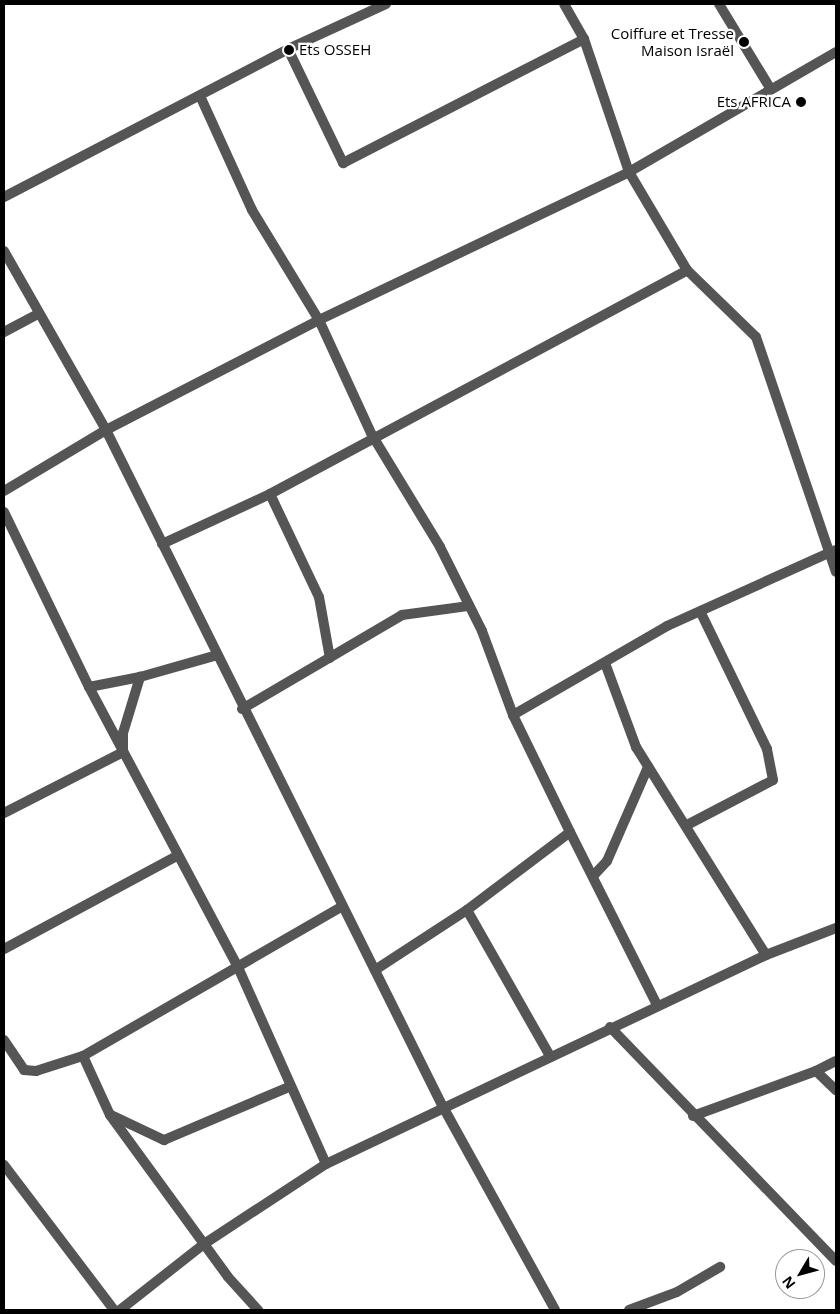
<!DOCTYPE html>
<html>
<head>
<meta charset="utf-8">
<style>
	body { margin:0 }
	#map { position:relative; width:840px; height:1314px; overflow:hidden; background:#fff; font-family:"Open Sans",sans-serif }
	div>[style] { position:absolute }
	.minor>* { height:10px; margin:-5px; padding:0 5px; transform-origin:5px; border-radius:5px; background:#555 }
	.dots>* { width:14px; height:14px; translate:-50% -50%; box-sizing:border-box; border:2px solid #fff; border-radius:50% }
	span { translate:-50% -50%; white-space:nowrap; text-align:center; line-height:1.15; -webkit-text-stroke:4.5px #fff; paint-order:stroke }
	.poi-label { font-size:15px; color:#000 }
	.right { translate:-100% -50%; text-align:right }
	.left { translate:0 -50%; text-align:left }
	.frame { position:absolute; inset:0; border:5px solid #000; pointer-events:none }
	.north { position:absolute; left:775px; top:1249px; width:50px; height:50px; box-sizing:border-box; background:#fff; border:1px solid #999; border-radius:50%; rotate:233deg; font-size:14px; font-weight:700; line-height:20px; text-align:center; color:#000 }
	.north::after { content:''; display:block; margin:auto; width:18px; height:22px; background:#000; clip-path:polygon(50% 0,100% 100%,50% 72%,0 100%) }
</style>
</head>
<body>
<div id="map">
	<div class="minor">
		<i style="left:719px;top:4px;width:98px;rotate:58.7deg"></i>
		<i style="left:288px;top:49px;width:127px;rotate:64.2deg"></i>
		<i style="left:343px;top:163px;width:271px;rotate:-27.2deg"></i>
		<i style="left:836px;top:52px;width:239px;rotate:149.9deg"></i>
		<i style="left:629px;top:172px;width:114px;rotate:59.4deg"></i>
		<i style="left:687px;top:270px;width:96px;rotate:44.2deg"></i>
		<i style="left:756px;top:337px;width:248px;rotate:71.2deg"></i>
		<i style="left:201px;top:98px;width:123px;rotate:65.5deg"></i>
		<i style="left:252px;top:210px;width:129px;rotate:58.7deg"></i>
		<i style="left:319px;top:320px;width:127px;rotate:65.3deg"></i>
		<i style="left:372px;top:435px;width:131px;rotate:58.7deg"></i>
		<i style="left:440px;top:547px;width:94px;rotate:63.4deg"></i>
		<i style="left:482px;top:631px;width:90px;rotate:69.7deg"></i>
		<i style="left:4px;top:197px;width:320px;rotate:-27.5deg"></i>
		<i style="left:288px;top:49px;width:108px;rotate:-24.7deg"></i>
		<i style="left:4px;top:251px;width:206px;rotate:60.3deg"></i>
		<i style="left:106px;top:430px;width:754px;rotate:63.54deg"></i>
		<i style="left:442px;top:1105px;width:234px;rotate:61.1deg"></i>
		<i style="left:4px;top:332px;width:36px;rotate:-28deg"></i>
		<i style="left:4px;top:491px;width:119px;rotate:-30.9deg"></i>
		<i style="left:106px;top:430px;width:240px;rotate:-27.3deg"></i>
		<i style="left:319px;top:320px;width:344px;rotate:-25.5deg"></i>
		<i style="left:629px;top:172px;width:140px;rotate:-108.7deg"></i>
		<i style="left:584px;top:39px;width:40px;rotate:-119.7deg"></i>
		<i style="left:270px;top:494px;width:114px;rotate:64.6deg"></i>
		<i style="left:319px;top:597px;width:62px;rotate:79.8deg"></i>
		<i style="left:4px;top:512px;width:195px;rotate:64.1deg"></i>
		<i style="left:89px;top:687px;width:52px;rotate:-11.1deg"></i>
		<i style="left:162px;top:544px;width:119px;rotate:-24.8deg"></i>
		<i style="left:270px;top:494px;width:473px;rotate:-28.2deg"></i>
		<i style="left:605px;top:663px;width:90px;rotate:69.7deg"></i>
		<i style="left:636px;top:747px;width:245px;rotate:58deg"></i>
		<i style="left:89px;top:687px;width:315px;rotate:62deg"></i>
		<i style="left:237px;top:965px;width:218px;rotate:65.9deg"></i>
		<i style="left:242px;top:709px;width:186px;rotate:-30.4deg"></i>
		<i style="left:402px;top:615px;width:68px;rotate:-7.7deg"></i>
		<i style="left:4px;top:813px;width:134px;rotate:-27.1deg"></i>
		<i style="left:123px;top:752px;width:19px;rotate:-90deg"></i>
		<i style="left:123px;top:733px;width:59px;rotate:-73.1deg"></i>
		<i style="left:140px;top:677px;width:80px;rotate:-15.9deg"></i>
		<i style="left:687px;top:825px;width:97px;rotate:-27.6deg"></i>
		<i style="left:773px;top:780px;width:32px;rotate:-101deg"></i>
		<i style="left:767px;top:749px;width:151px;rotate:-115.9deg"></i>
		<i style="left:570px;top:832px;width:130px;rotate:-116deg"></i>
		<i style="left:513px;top:715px;width:178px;rotate:-30deg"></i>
		<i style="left:667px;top:626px;width:184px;rotate:-24.3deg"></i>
		<i style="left:594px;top:875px;width:19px;rotate:-47deg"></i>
		<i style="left:607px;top:861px;width:103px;rotate:-66.4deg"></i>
		<i style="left:467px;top:910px;width:129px;rotate:-37.1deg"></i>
		<i style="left:570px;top:832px;width:194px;rotate:63.3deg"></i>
		<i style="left:4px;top:949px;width:196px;rotate:-28.3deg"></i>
		<i style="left:375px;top:970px;width:110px;rotate:-33.1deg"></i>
		<i style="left:467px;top:910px;width:168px;rotate:60.4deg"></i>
		<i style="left:610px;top:1027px;width:325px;rotate:46deg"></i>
		<i style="left:4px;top:1040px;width:36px;rotate:56deg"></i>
		<i style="left:24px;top:1070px;width:12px;rotate:5deg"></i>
		<i style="left:36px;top:1071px;width:49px;rotate:-17.7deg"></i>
		<i style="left:83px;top:1056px;width:298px;rotate:-30deg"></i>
		<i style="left:83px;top:1056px;width:65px;rotate:65.4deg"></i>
		<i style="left:110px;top:1115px;width:200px;rotate:53.9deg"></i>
		<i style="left:228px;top:1277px;width:45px;rotate:47.7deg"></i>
		<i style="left:816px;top:1071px;width:22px;rotate:-27deg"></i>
		<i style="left:111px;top:1115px;width:59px;rotate:25.3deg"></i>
		<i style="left:164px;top:1140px;width:136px;rotate:-23deg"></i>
		<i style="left:693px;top:1116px;width:131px;rotate:-20.1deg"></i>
		<i style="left:816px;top:1071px;width:28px;rotate:44deg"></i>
		<i style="left:4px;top:1165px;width:182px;rotate:52.8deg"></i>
		<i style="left:120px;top:1310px;width:107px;rotate:-38.2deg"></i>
		<i style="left:204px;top:1244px;width:146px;rotate:-33.3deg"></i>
		<i style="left:326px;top:1164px;width:487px;rotate:-25.4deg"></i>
		<i style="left:766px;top:955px;width:75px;rotate:-21.1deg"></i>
		<i style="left:629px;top:1310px;width:51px;rotate:-20.6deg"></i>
		<i style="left:677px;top:1292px;width:50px;rotate:-30.2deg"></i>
	</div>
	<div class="dots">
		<i style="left:744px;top:42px;background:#000"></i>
		<i style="left:289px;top:50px;background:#000"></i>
		<i style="left:801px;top:102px;background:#000"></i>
	</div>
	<div class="poi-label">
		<span class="right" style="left:734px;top:42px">Coiffure et Tresse<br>Maison Israël</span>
		<span class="left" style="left:299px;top:50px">Ets OSSEH</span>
		<span class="right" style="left:791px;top:102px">Ets AFRICA</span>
	</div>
	<div class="frame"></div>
	<div class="north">N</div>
</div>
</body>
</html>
